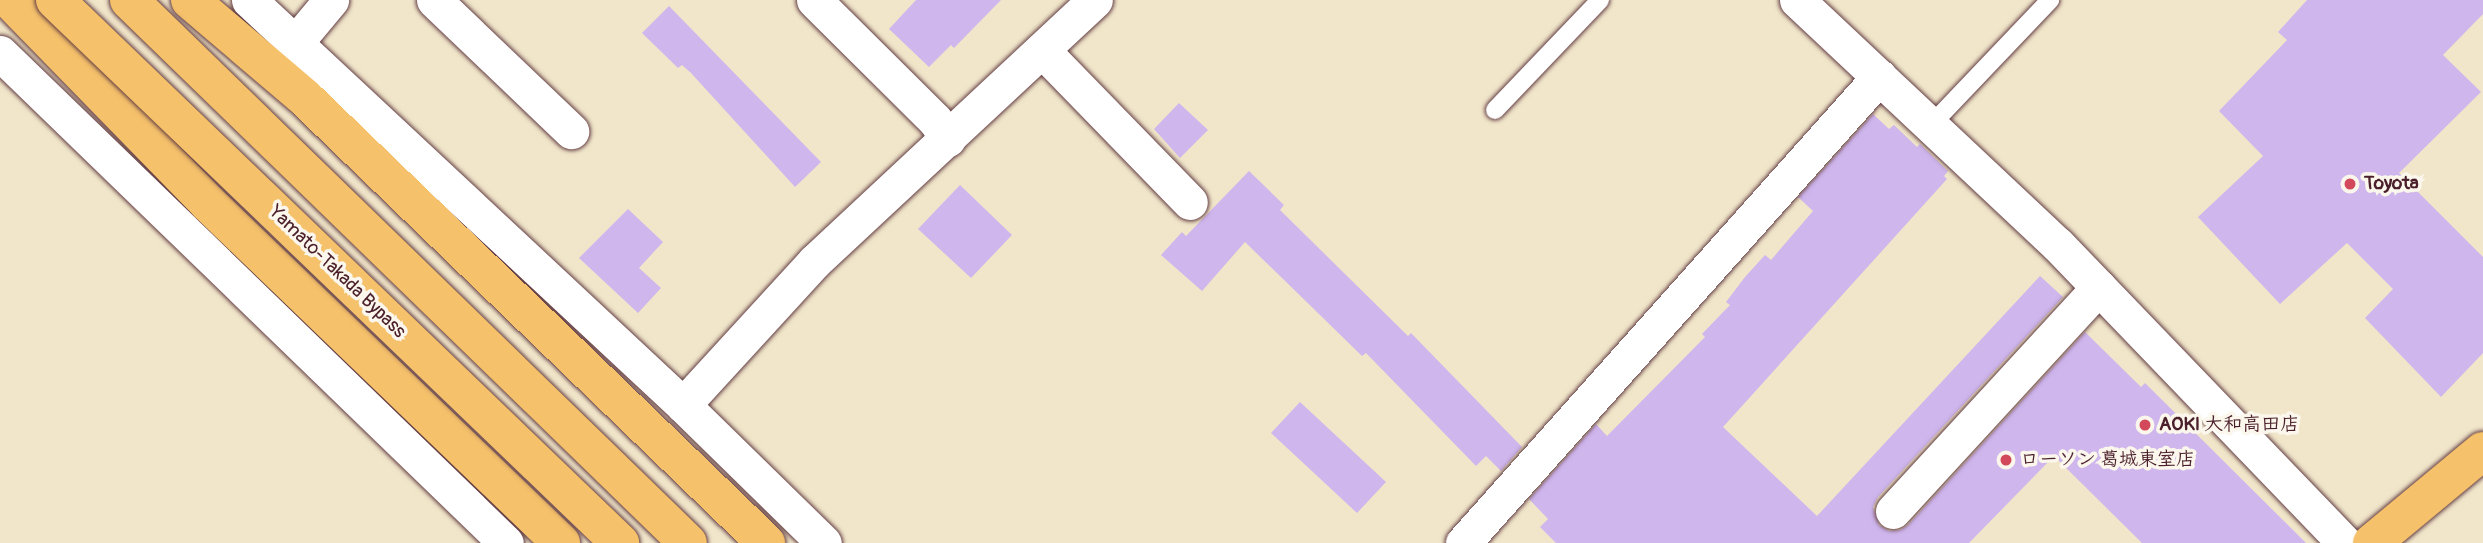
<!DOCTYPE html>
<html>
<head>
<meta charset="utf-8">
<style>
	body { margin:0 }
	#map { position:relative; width:2483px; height:543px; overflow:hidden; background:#f1e6ca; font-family:Pangolin,"Klee One",sans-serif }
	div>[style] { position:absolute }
	.building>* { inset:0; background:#cfb6ed }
	.roads { filter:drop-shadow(0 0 2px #633d43) drop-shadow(0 0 2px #633d43) }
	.service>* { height:18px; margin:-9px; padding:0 9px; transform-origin:9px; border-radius:9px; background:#fff }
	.minor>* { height:35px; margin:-17.5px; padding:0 17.5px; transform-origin:17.5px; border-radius:17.5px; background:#fff }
	.trunk>* { height:38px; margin:-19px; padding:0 19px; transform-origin:19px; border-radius:19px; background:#f5c16b }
	.bridges { filter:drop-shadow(0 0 2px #633d43) drop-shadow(0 0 2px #633d43) }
	.trunk-bridge>* { height:38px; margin:-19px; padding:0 19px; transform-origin:19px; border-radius:19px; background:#f5c16b }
	.dots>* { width:19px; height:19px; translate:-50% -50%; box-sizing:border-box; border:4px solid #fbf7ec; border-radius:50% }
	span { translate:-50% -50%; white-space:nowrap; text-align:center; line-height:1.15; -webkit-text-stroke:7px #fbf7ec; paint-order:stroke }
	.poi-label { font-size:19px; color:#4a1f2b; font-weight:700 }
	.left { translate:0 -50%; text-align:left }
	.street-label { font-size:19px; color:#4a1f2b }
</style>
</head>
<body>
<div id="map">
	<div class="building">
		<i style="clip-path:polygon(916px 0,1001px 0,954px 48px,951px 45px,929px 67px,889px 29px)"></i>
		<i style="clip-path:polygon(2307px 0,2483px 0,2483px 14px,2443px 55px,2481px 92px,2399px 173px,2483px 257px,2483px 353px,2441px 397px,2365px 318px,2393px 289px,2347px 243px,2280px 304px,2198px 217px,2263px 156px,2219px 111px,2287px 40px,2278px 32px)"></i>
		<i style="clip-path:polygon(669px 6px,821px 162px,795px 187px,691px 73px,682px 65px,678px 68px,642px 33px)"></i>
		<i style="clip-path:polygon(1179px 103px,1208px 130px,1180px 158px,1154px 129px)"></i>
		<i style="clip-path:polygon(1873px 114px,1889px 129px,1894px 125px,1917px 147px,1920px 144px,1948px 171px,1944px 176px,1947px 179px,1723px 427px,1817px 516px,2040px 276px,2063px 297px,1878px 497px,1873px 507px,1879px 525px,1889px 531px,1900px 530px,1908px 525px,2085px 332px,2141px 387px,2145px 383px,2306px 543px,2142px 543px,2054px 456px,1969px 543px,1556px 543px,1540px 527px,1548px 519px,1529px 499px,1596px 424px,1607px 436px,1705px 337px,1702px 334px,1730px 305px,1726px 302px,1745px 277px,1765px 255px,1771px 260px,1813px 211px,1798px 197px)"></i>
		<i style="clip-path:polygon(1249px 171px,1284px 205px,1280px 210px,1408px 336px,1411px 333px,1522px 447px,1501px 471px,1486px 456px,1476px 466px,1366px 353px,1362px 356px,1245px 242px,1202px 291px,1161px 255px,1182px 232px,1186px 236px)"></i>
		<i style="clip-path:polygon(960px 185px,1012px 235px,971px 278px,918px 229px)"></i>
		<i style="clip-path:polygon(628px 209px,663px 242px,639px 268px,661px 288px,638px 313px,579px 258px)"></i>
		<i style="clip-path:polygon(1300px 402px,1386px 482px,1357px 513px,1271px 433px)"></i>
	</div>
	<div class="roads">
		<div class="service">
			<i style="left:1495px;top:110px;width:152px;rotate:-46.3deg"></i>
			<i style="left:1931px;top:125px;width:173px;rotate:-46.4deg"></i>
		</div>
		<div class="minor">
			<i style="left:249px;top:0;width:594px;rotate:43.02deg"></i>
			<i style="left:683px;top:405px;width:197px;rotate:44.4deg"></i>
			<i style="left:434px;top:0;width:190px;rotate:43.7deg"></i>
			<i style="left:814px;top:0;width:170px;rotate:44.8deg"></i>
			<i style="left:935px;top:120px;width:23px;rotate:56deg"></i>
			<i style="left:1797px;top:0;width:357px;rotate:43.2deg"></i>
			<i style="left:2057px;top:244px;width:415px;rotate:46.1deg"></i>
			<i style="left:296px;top:42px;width:55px;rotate:-50.2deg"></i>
			<i style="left:1042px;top:50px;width:212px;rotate:45.8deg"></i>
			<i style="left:0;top:53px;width:704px;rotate:44.08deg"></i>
			<i style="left:683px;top:405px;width:194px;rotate:-47.5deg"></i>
			<i style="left:814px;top:262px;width:384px;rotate:-43deg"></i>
			<i style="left:1893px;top:511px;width:304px;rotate:-47.4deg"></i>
			<i style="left:1463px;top:543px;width:625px;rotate:-48.24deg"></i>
		</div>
		<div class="trunk">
			<i style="left:10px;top:0;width:284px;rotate:45.7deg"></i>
			<i style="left:208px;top:203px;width:490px;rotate:43.9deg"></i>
			<i style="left:190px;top:0;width:151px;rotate:40.4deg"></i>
			<i style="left:305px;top:98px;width:641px;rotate:43.99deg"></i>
			<i style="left:2372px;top:543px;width:144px;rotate:-39.7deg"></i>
		</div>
	</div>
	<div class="bridges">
		<div class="trunk-bridge">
			<i style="left:55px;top:0;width:784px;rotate:43.86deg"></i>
			<i style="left:129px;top:0;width:779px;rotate:44.17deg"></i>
		</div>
	</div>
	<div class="dots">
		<i style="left:2350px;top:184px;background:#d1495b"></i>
		<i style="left:2145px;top:425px;background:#d1495b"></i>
		<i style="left:2006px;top:460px;background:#d1495b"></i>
	</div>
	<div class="poi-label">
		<span class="left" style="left:2364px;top:184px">Toyota</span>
		<span class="left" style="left:2159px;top:425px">AOKI 大和高田店</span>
		<span class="left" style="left:2020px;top:460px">ローソン 葛城東室店</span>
	</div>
	<div class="street-label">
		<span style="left:337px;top:272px;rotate:44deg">Yamato-Takada Bypass</span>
	</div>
</div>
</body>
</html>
